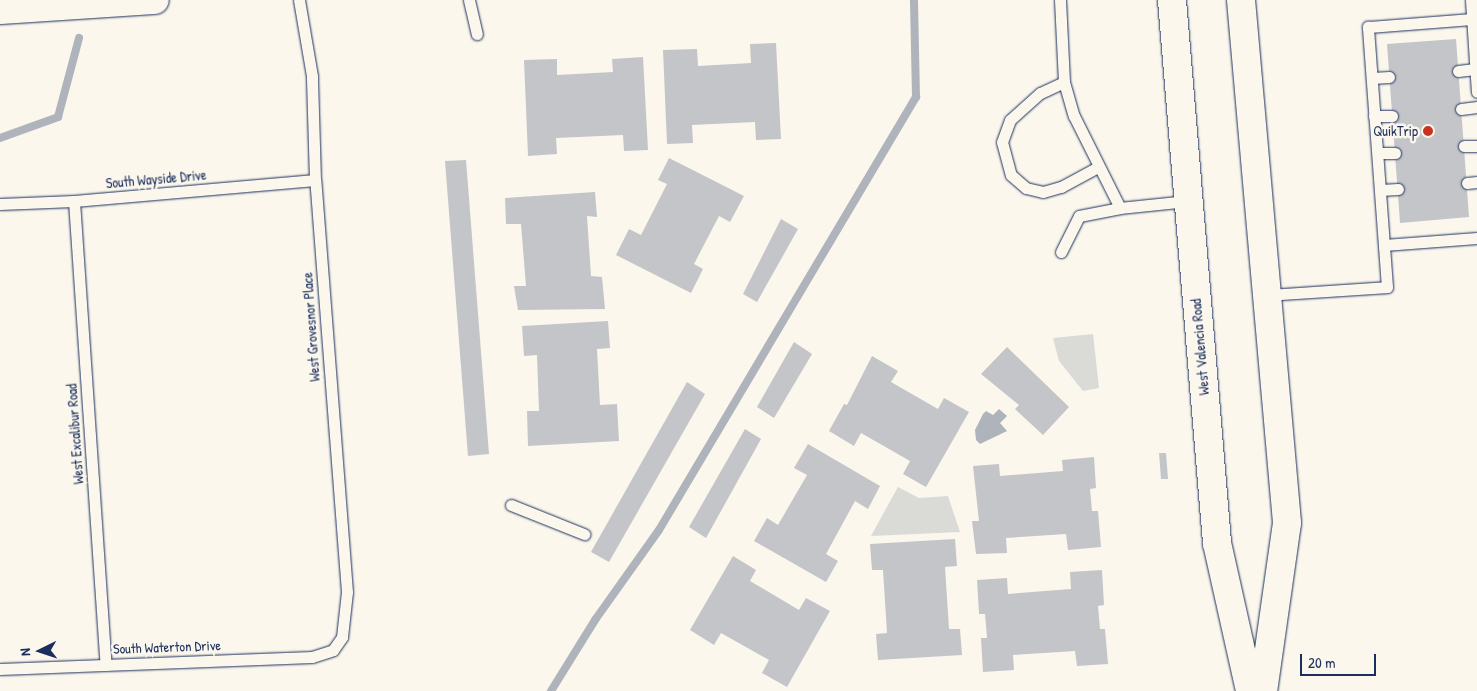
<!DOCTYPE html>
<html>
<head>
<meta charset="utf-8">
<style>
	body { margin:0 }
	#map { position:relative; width:1477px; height:691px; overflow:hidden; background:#fbf7ec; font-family:"Patrick Hand",sans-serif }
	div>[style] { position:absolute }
	.green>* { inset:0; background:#dadad7 }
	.water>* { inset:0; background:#afb3bb }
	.stream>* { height:8px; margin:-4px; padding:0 4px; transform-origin:4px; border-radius:4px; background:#afb3bb }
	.building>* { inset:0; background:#c3c5c9 }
	.roads { filter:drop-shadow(0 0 1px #1b2f5e) drop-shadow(0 0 1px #1b2f5e) }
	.service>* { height:11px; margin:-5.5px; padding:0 5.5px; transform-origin:5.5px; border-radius:5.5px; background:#fbf7ec }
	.tertiary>* { height:28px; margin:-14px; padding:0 14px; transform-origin:14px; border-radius:14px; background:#fbf7ec }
	.primary>* { height:28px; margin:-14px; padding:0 14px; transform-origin:14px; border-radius:14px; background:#fbf7ec }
	.dots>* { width:14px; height:14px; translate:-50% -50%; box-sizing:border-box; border:2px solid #fbf7ec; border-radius:50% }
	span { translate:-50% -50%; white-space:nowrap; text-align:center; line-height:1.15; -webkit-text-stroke:5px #fbf7ec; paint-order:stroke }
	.poi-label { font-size:14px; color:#1b2f5e }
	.right { translate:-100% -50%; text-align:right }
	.street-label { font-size:14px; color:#1b2f5e }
	.north { position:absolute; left:15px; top:626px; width:50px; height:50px; -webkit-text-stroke:4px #fbf7ec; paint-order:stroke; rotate:266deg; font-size:14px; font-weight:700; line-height:20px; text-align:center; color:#1b2f5e }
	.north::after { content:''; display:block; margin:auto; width:18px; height:22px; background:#1b2f5e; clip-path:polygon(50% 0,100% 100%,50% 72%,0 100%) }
	.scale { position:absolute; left:1300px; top:654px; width:76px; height:22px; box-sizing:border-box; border:2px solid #1b2f5e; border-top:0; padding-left:6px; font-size:15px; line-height:18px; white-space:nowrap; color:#1b2f5e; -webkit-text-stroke:4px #fbf7ec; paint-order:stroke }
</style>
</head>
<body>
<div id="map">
	<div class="green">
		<i style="clip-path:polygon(1093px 334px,1099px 388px,1083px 391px,1059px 361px,1053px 338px)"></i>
		<i style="clip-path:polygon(898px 487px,919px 498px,948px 496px,960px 532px,871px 536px)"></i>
	</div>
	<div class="water">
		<i style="clip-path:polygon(999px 409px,1007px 416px,1000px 423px,1007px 431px,980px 444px,976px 440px,975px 430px,983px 414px,986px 411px,993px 415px)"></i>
	</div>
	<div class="stream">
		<i style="left:0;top:138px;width:62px;rotate:-19.9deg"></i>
		<i style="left:58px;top:117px;width:82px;rotate:-75.1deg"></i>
		<i style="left:551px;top:691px;width:84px;rotate:-58.2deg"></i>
		<i style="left:595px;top:620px;width:110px;rotate:-54.6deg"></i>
		<i style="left:659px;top:530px;width:504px;rotate:-59.31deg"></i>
		<i style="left:916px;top:97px;width:97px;rotate:-91.2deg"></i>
	</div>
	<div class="building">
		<i style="clip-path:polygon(1456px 39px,1469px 217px,1400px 223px,1387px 44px)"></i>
		<i style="clip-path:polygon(776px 43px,781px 139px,756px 140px,755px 122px,692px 125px,693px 143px,667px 144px,663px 50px,697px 49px,698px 66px,751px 63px,750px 44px)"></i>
		<i style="clip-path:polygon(643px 57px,648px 150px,624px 151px,623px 135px,556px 138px,557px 154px,528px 156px,524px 60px,557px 59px,557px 75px,613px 72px,612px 59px)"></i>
		<i style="clip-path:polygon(669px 158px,744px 196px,730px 222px,719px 216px,694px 264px,703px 269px,691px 293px,616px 255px,629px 229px,641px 235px,667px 184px,658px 180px)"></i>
		<i style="clip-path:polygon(466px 160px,489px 454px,468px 456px,445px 161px)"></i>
		<i style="clip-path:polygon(595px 192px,597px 217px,587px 216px,591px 276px,602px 277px,605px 309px,518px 310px,514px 286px,526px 286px,521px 224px,506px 224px,505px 198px)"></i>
		<i style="clip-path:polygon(781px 219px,798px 229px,757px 302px,743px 294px)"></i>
		<i style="clip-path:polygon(608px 321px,610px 348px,597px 349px,600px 405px,617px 404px,619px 441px,528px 446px,527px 411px,539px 411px,537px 355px,524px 356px,522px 326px)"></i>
		<i style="clip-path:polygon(794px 342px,812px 354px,774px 418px,757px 407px)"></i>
		<i style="clip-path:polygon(1007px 347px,1069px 407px,1043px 435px,1015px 409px,1019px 405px,981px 374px)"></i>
		<i style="clip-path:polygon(872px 356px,898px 371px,891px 382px,938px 409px,944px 398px,969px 412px,926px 487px,903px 474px,910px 461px,861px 433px,854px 446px,829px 431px,844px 404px,847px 405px)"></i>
		<i style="clip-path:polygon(687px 382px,705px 394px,609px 562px,591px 552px)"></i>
		<i style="clip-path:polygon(745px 429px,761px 439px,706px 538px,689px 527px)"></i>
		<i style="clip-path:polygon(808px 444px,880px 486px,868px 509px,855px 501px,826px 554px,838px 561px,826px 582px,754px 541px,767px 518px,778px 525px,807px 475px,794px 468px)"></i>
		<i style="clip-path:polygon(1159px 453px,1166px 453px,1168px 479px,1161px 479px)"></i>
		<i style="clip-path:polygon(1094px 457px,1096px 488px,1090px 489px,1092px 511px,1098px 511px,1101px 547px,1068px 550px,1066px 534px,1006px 538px,1007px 553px,976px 554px,972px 521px,979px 521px,973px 466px,999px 464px,1000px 476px,1063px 471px,1062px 460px)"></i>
		<i style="clip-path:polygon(955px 539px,957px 566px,945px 567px,949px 629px,960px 629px,962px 655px,878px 660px,876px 634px,887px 633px,883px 570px,872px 570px,870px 544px)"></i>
		<i style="clip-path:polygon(733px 556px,756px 570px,750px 581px,799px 610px,806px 598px,830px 611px,787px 687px,762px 673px,769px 660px,721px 633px,714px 645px,690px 630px)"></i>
		<i style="clip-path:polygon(1102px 570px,1104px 605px,1098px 606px,1100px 629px,1105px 629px,1108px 664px,1077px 666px,1075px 651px,1013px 655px,1014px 670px,983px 672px,981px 638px,987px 638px,985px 614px,979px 614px,977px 580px,1007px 578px,1008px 594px,1071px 589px,1070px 572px)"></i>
	</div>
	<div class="roads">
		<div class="service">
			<i style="left:469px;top:0;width:35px;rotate:77deg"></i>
			<i style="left:1060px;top:0;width:82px;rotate:87.2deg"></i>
			<i style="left:1064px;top:82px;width:35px;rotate:74deg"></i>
			<i style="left:1074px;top:116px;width:103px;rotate:63.4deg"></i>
			<i style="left:1471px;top:0;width:92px;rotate:86.3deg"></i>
			<i style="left:1458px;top:71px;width:17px;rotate:-7deg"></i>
			<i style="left:1372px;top:78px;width:17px;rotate:-3deg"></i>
			<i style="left:1064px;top:82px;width:26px;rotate:155deg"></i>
			<i style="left:1040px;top:93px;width:40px;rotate:138deg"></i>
			<i style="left:1010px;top:120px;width:23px;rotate:110deg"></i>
			<i style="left:1002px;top:142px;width:34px;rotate:75deg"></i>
			<i style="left:1011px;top:175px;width:20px;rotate:41deg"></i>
			<i style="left:1026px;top:188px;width:17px;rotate:13deg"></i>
			<i style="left:1043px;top:192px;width:19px;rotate:-16deg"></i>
			<i style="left:1061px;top:187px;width:42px;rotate:-28.4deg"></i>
			<i style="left:1461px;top:109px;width:16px;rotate:-7deg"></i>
			<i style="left:1374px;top:116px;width:18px"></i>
			<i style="left:1464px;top:146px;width:13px"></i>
			<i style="left:1378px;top:153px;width:17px"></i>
			<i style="left:1467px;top:183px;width:10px;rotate:-6deg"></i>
			<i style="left:1380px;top:190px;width:18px;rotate:-3deg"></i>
			<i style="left:74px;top:201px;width:465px;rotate:86.1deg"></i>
			<i style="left:0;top:204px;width:74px;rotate:-2.3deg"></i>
			<i style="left:74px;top:201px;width:242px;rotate:-5deg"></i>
			<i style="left:1384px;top:245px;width:93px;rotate:-4.3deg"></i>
			<i style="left:1061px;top:252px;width:40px;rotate:-63.4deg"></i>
			<i style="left:1079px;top:216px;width:42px;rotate:-11deg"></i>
			<i style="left:1120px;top:208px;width:67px;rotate:-6deg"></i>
			<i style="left:1267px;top:295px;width:120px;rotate:-3.8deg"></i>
			<i style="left:1387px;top:287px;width:261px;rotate:-94.2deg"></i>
			<i style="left:1368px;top:27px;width:105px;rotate:-4.4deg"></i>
			<i style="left:511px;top:505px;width:79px;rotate:21.7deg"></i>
			<i style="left:0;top:669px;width:312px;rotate:-2.2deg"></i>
			<i style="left:312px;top:657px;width:22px;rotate:-18deg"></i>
			<i style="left:333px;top:650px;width:16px;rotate:-55deg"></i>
			<i style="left:342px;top:637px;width:45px;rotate:-83.7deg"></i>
			<i style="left:347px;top:592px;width:413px;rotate:-94.4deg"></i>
			<i style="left:315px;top:180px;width:104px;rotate:-91.7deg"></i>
			<i style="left:312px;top:76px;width:77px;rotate:-99.7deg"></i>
		</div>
		<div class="tertiary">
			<i style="left:0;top:10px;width:155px;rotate:-3.7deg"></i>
		</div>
		<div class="primary">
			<i style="left:1172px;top:0;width:545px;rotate:85.26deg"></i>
			<i style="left:1217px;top:543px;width:152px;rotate:77.4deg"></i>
			<i style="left:1241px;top:0;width:525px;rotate:84.97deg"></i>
			<i style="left:1287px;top:523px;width:170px;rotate:98.1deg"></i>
		</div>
	</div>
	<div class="dots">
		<i style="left:1428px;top:131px;background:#c8321e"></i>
	</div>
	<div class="poi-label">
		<span class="right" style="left:1418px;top:131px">QuikTrip</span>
	</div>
	<div class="street-label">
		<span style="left:156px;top:179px;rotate:-5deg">South Wayside Drive</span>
		<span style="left:311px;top:327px;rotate:-94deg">West Grovesnor Place</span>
		<span style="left:1200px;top:347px;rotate:-95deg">West Valencia Road</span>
		<span style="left:75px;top:434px;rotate:-94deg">West Excalibur Road</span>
		<span style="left:167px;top:647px;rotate:-2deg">South Waterton Drive</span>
	</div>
	<div class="north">N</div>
	<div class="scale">20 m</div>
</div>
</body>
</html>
